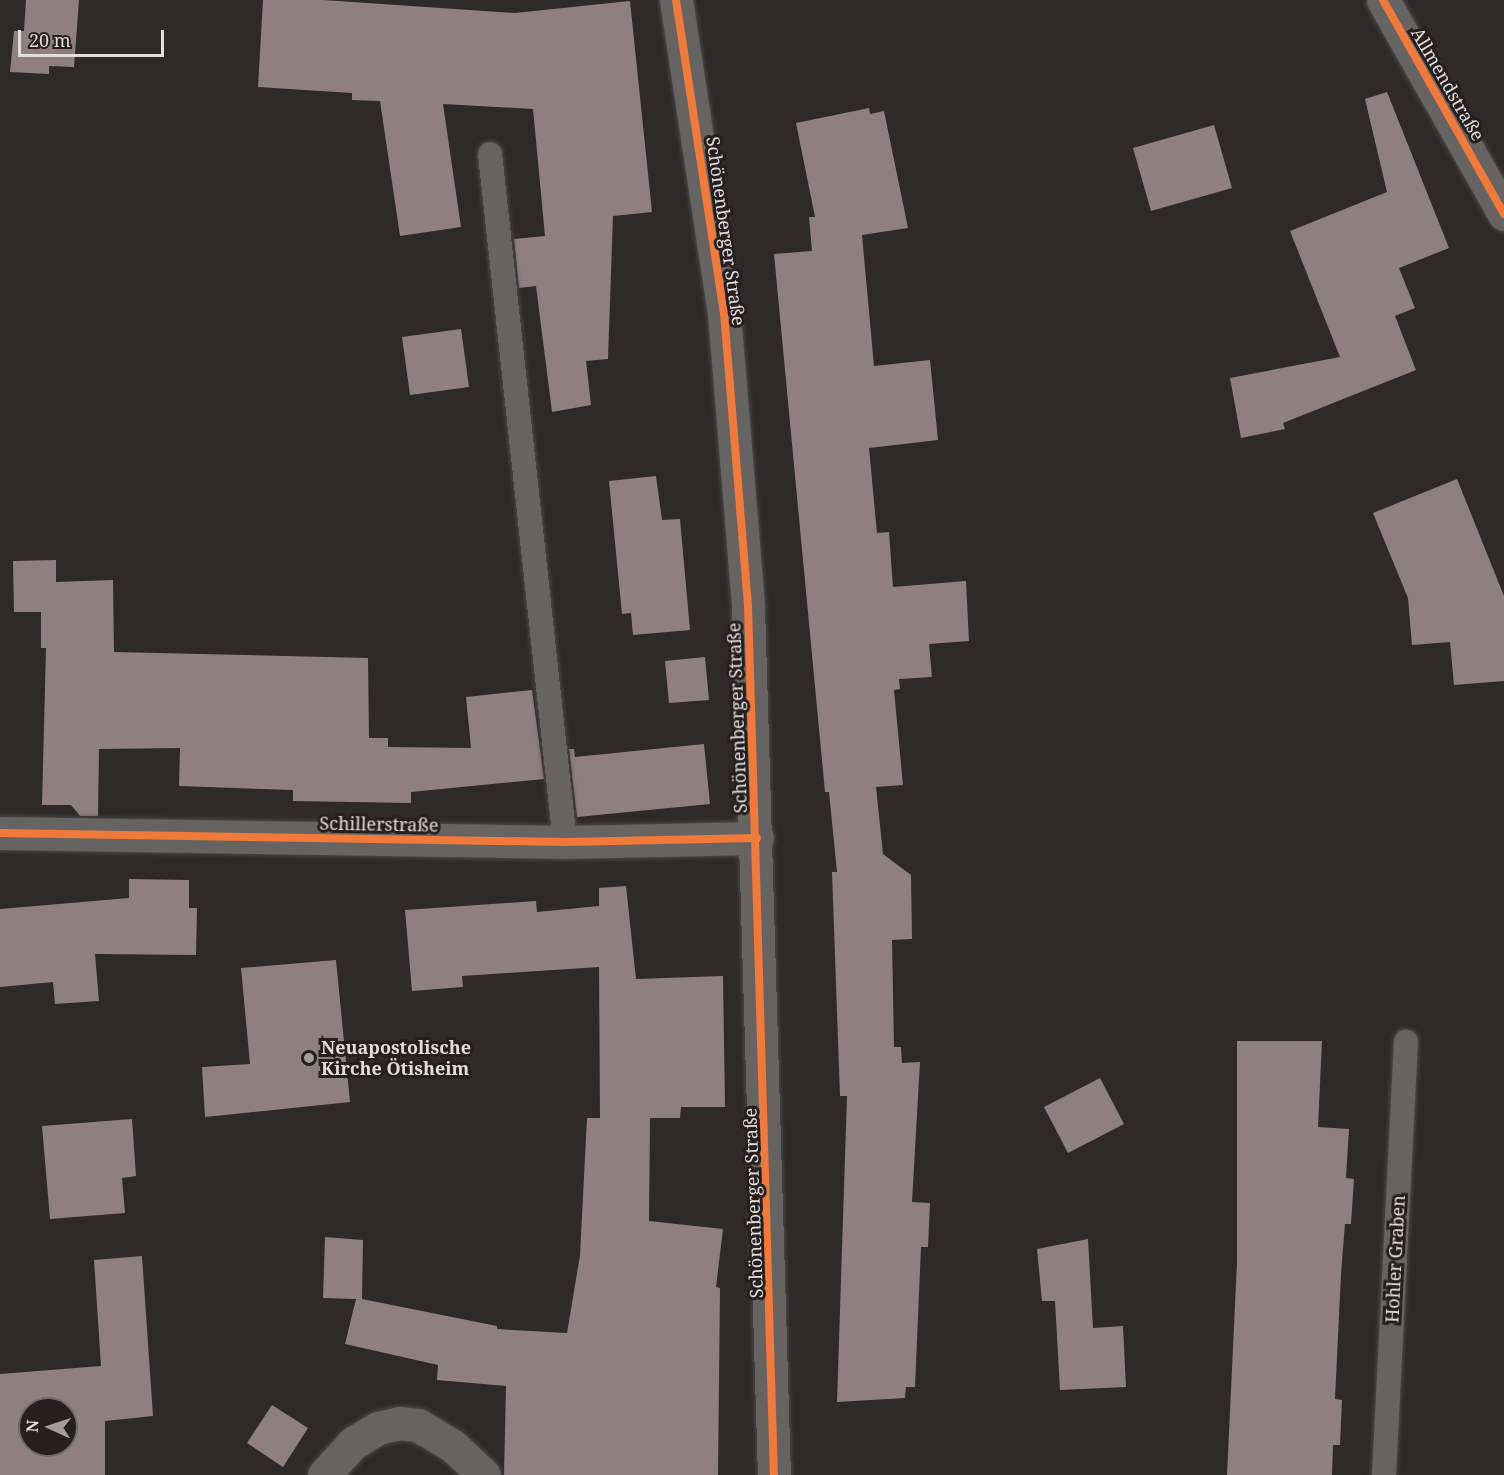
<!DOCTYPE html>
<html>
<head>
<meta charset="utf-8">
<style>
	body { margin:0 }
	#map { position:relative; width:1504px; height:1475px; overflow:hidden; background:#2e2a2a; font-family:"Noto Serif",serif }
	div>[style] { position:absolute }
	.building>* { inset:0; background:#907f7f }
	.roads { filter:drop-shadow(0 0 2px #4a4848) drop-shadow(0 0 2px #4a4848) }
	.service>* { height:24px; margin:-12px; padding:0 12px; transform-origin:12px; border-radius:12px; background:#666363 }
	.minor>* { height:33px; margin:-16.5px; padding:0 16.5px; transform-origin:16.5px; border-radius:16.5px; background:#666363 }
	.cycleway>* { height:8px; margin:-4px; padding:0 4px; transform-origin:4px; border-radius:4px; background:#f17a3a }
	.dots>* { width:16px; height:16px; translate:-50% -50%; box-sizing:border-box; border:3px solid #251f1f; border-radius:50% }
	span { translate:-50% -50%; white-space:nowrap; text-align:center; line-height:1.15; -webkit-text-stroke:6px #251f1f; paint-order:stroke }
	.street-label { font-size:18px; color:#e1dddd }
	.poi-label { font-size:18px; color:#e1dddd; font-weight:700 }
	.left { translate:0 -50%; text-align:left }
	.north { position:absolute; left:18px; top:1397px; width:60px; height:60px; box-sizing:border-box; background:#251f1f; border:2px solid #706b6b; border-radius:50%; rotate:273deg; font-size:16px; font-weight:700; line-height:24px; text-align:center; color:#e1dddd }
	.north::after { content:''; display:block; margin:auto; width:21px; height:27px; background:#a29e9e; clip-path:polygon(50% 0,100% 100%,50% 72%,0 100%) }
	.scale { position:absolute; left:18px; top:30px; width:146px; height:27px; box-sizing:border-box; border:3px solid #e1dddd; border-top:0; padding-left:8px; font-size:18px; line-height:21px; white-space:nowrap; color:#e1dddd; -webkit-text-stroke:4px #251f1f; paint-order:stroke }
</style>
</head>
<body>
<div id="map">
	<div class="building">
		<i style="clip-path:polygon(26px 0,79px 0,74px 67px,49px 66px,49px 74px,10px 72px,14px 31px,24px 31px)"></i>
		<i style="clip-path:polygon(263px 0,323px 0,515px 13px,630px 1px,652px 212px,613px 216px,608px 359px,586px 361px,591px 405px,552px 412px,536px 286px,519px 288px,514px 239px,545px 236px,533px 109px,443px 104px,461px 227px,400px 236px,380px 101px,352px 100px,352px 93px,258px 87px)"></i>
		<i style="clip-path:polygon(1387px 92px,1449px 248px,1399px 268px,1415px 308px,1395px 316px,1416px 370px,1283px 423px,1285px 429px,1241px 438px,1230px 378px,1340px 357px,1290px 231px,1387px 192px,1365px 99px)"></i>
		<i style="clip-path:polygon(869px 108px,870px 114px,884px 111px,908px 228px,862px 235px,874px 366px,930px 360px,938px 440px,869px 448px,877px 533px,889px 532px,893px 587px,966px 581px,969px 641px,929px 644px,932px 677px,899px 679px,900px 689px,894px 690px,903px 785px,876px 787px,883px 854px,911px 875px,912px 939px,892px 940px,894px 1047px,901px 1047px,902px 1063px,920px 1062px,912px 1202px,930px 1203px,928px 1247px,921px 1247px,915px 1387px,906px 1387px,905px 1398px,837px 1402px,847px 1096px,840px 1096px,832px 872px,837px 872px,829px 792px,825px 792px,774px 254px,812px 251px,809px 217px,815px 217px,796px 123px)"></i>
		<i style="clip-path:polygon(1214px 125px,1232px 188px,1151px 211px,1133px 148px)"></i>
		<i style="clip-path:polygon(461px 329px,469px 387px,410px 395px,402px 337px)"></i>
		<i style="clip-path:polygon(656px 476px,662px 520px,680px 519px,690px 630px,633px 635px,631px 613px,622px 614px,609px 481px)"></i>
		<i style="clip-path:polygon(1457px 479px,1504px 596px,1504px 681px,1454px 685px,1450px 642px,1412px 645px,1408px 598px,1373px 513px)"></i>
		<i style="clip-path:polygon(56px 560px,56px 582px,113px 580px,114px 652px,368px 658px,369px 738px,388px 738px,388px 747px,471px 748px,466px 697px,532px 690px,544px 779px,411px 792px,411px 803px,293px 801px,293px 790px,179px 786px,180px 748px,99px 749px,98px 816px,80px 816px,71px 805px,42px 805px,46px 648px,41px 648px,41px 612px,14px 612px,13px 561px)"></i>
		<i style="clip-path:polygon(705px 657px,709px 700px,669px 703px,665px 661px)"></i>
		<i style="clip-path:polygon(704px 744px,710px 804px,577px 817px,569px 749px,574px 749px,575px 757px)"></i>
		<i style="clip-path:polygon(129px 879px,189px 880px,189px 908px,197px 908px,196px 955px,95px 954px,99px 1001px,55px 1004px,53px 982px,0 987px,0 909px,129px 898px)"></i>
		<i style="clip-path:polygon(626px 886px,636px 979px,723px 976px,725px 1107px,681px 1107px,680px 1118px,650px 1118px,649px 1221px,723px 1229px,716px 1287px,720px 1288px,718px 1475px,504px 1475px,506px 1386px,437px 1380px,438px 1365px,345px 1344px,356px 1299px,323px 1298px,325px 1237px,363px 1240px,362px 1299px,497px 1326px,497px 1329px,567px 1333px,580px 1255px,587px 1118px,600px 1118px,599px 967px,462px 976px,463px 987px,412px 991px,405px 910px,536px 901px,537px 912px,599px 906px,599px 888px)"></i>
		<i style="clip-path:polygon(336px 960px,350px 1102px,205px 1117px,202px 1067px,250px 1064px,241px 968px)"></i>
		<i style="clip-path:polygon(1237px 1041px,1322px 1041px,1318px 1127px,1349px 1129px,1346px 1178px,1354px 1179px,1351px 1224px,1345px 1224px,1341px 1274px,1335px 1399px,1342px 1400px,1340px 1445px,1333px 1445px,1332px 1475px,1227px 1475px,1237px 1262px)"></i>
		<i style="clip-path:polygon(1100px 1078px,1124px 1124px,1068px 1153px,1044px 1107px)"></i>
		<i style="clip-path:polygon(132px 1119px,136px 1176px,122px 1178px,125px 1213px,50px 1219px,42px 1126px)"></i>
		<i style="clip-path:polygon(1088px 1239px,1093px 1328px,1123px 1326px,1126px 1387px,1060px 1390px,1055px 1301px,1042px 1301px,1037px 1249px)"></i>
		<i style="clip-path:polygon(evenodd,142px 1256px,153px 1416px,105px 1421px,105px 1475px,0 1475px,0 1374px,101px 1366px,94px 1260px,142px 1256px,30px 1409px,66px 1409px,66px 1445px,30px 1445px,30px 1409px)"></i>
		<i style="clip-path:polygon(272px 1405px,308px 1428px,283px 1467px,247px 1443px)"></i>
	</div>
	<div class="roads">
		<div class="service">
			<i style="left:490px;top:154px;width:692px;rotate:83.78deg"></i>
			<i style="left:1384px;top:1475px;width:434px;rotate:-87.1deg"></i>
		</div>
		<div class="minor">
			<i style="left:676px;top:0;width:317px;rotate:81.3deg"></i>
			<i style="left:724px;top:313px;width:294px;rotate:85.3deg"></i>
			<i style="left:748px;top:606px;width:869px;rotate:88.29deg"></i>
			<i style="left:1383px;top:0;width:246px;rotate:60.5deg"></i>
			<i style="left:0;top:833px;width:565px;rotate:0.91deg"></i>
			<i style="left:565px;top:842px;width:192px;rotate:-1.2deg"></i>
			<i style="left:324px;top:1475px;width:43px;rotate:-47.8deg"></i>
			<i style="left:353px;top:1443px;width:29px;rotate:-31deg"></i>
			<i style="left:378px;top:1428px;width:22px;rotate:-13deg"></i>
			<i style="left:399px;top:1423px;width:19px;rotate:6deg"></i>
			<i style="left:418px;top:1425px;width:41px;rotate:31deg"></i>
			<i style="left:453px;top:1446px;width:42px;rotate:43.1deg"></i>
		</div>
	</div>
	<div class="cycleway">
		<i style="left:676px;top:0;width:317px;rotate:81.3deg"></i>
		<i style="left:724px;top:313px;width:294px;rotate:85.3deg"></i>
		<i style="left:748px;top:606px;width:869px;rotate:88.29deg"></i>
		<i style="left:1383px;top:0;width:246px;rotate:60.5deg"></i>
		<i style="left:0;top:833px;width:565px;rotate:0.91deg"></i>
		<i style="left:565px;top:842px;width:192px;rotate:-1.2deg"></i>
	</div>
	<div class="dots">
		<i style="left:309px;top:1058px;background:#a29e9e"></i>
	</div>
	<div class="street-label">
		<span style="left:1448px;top:84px;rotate:60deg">Allmendstraße</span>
		<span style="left:726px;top:231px;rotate:82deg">Schönenberger Straße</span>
		<span style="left:737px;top:718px;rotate:-92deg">Schönenberger Straße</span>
		<span style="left:379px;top:824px;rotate:1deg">Schillerstraße</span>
		<span style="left:753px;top:1203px;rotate:-92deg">Schönenberger Straße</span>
		<span style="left:1395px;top:1259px;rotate:-87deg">Hohler Graben</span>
	</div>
	<div class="poi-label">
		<span class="left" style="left:321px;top:1058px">Neuapostolische<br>Kirche Ötisheim</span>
	</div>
	<div class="north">N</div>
	<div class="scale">20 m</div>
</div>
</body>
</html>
